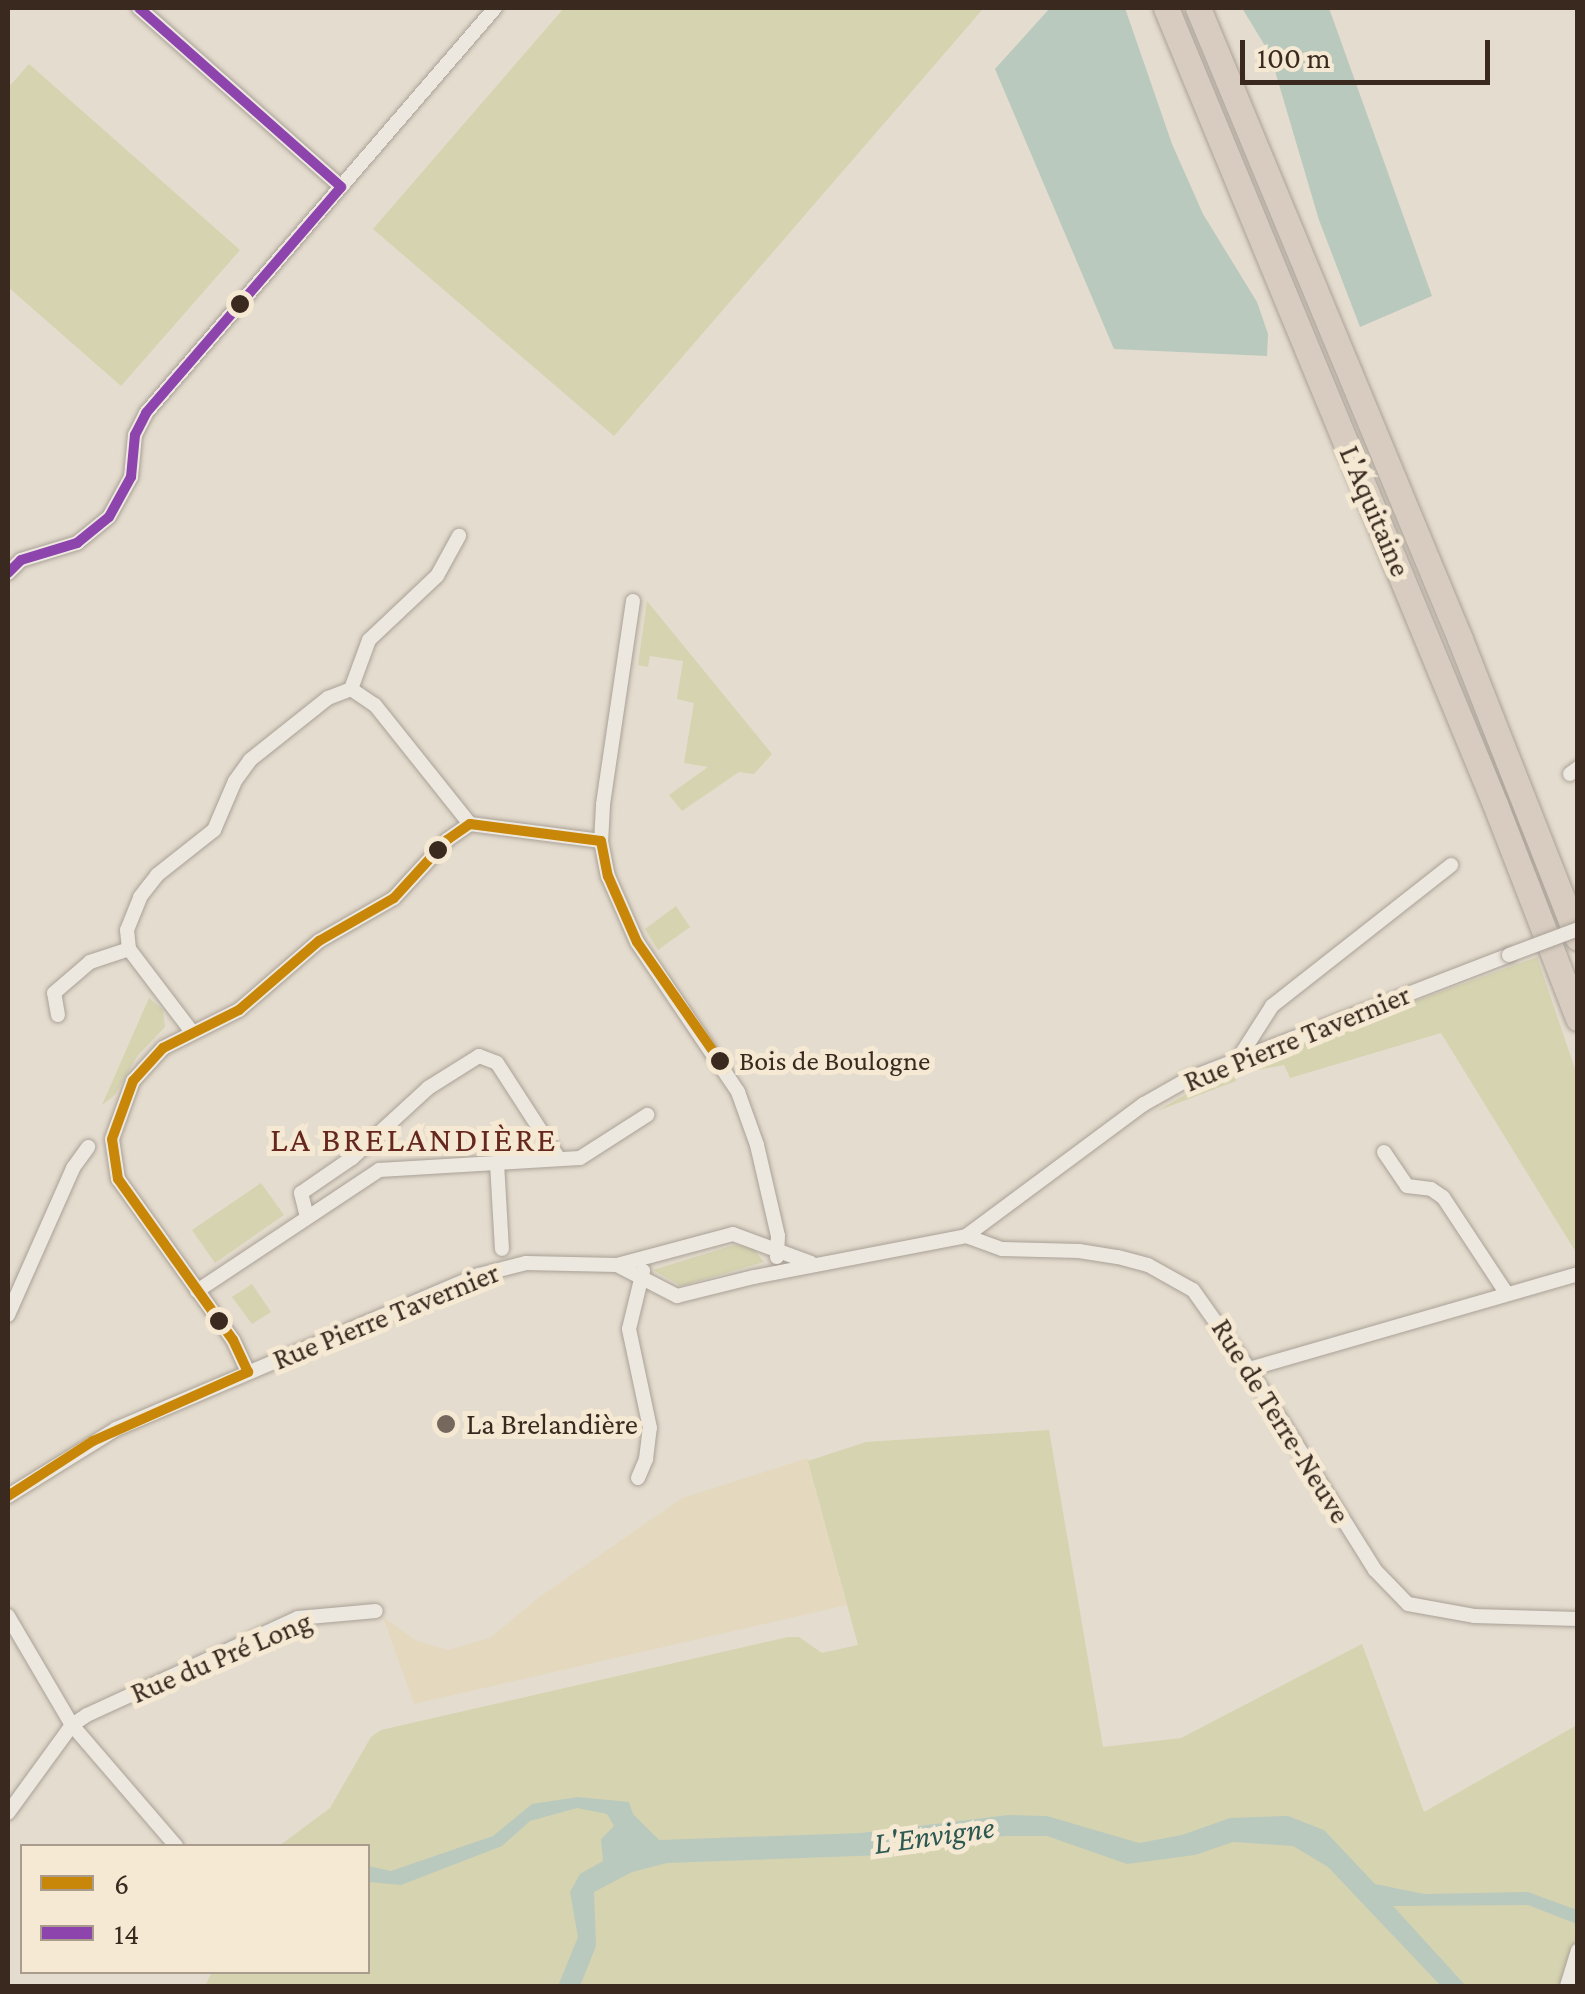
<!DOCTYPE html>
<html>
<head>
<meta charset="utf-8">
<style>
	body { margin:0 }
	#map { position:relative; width:1585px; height:1994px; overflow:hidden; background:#e4dcce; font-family:"Crimson Pro",serif }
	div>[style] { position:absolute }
	.farmland>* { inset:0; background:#e4d9bf }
	.green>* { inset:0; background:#d6d3b0 }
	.water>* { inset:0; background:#b9c9be }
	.roads { filter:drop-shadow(0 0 2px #aaa197) drop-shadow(0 0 2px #aaa197) }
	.street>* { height:14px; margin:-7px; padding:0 7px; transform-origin:7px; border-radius:7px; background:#ece8e0 }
	.highway>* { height:25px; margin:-12.5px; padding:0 12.5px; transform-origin:12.5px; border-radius:12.5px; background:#d7ccbf }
	.bridges { filter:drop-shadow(0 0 2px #aaa197) drop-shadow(0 0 2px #aaa197) }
	.street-bridge>* { height:14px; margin:-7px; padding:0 7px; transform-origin:7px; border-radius:7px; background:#ece8e0 }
	.bus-1>* { height:10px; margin:-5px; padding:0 5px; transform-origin:5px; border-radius:5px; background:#c88708 }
	.bus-2>* { height:10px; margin:-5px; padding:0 5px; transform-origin:5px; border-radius:5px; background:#8e44ad }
	.dots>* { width:28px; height:28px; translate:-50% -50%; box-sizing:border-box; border:5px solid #f5e9d4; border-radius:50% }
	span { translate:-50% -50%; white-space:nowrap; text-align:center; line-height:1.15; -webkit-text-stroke:10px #f5e9d4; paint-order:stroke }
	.bus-label { font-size:28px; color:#39291f }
	.left { translate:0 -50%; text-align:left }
	.street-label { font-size:30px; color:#39291f }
	.poi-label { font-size:30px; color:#39291f }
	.water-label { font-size:32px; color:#2e5852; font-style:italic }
	.quarter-label { font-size:35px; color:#65271e; letter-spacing:2.5px }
	.frame { position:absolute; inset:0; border:10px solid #39291f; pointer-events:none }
	.legend { position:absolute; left:20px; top:1844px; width:350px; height:130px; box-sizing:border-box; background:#f5e9d4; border:2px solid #aa9c8c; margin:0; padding:12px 18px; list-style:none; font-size:30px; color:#39291f }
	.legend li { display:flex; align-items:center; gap:20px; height:50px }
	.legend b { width:50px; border:2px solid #aa9c8c }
	.scale { position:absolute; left:1240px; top:40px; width:250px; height:45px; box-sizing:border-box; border:5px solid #39291f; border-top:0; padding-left:12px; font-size:30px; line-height:35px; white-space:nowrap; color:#39291f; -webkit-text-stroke:8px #f5e9d4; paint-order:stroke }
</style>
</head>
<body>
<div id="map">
	<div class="farmland">
		<i style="clip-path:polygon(808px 1458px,847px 1605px,414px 1704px,383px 1617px,417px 1641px,448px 1650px,490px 1638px,538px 1598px,682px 1498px)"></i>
	</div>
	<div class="green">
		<i style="clip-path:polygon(564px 8px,982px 10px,614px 436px,373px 229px)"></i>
		<i style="clip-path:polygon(29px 64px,240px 250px,121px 386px,8px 287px,8px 88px)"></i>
		<i style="clip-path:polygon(647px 601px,772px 754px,754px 774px,739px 772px,682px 811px,669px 795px,708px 767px,684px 763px,694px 703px,677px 699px,683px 661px,650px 656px,648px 667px,638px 665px)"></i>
		<i style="clip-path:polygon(676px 906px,690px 927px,658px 950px,645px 929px)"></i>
		<i style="clip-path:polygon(1537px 957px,1577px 1075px,1577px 1254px,1441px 1033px,1290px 1078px,1284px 1065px,1258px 1070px,1254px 1066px,1255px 1060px,1267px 1055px)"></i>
		<i style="clip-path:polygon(149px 998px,163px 1010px,165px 1027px,138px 1055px,115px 1095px,102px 1105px)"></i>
		<i style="clip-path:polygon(1229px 1069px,1234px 1070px,1236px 1081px,1157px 1111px)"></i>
		<i style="clip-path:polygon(261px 1183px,284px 1215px,215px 1263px,192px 1230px)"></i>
		<i style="clip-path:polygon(734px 1245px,752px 1247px,764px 1262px,681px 1286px,653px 1270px)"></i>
		<i style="clip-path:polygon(252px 1284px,271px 1312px,252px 1324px,232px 1297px)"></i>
		<i style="clip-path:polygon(1049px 1430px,1103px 1747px,1181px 1738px,1362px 1644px,1424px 1812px,1577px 1725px,1577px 1986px,205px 1986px,212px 1972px,368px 1972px,368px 1846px,279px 1846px,330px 1808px,371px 1737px,381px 1730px,788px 1637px,799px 1637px,822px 1653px,858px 1645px,808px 1461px,866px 1442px)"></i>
	</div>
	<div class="water">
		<i style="clip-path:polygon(1050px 8px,1125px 8px,1172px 144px,1203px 214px,1257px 302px,1268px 334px,1267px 356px,1114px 349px,995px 69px)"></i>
		<i style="clip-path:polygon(1242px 8px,1329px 8px,1432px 296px,1360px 327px,1319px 220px,1270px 54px)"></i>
		<i style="clip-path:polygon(578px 1797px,629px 1802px,633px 1814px,659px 1840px,861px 1833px,1009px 1815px,1047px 1816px,1139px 1843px,1182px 1835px,1230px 1818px,1288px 1816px,1324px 1830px,1375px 1884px,1424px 1894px,1528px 1892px,1577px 1910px,1577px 1924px,1528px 1905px,1393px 1906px,1466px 1986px,1441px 1986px,1328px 1867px,1293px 1846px,1233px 1842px,1195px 1855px,1127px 1864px,1047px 1836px,1006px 1836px,972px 1838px,911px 1854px,667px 1863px,632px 1872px,594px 1892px,596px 1946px,580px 1986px,558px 1986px,578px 1937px,570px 1892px,580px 1874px,603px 1861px,601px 1839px,614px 1826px,607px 1814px,577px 1808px,530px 1821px,502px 1846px,401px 1885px,368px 1882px,368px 1866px,391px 1871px,493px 1836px,532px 1804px)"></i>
	</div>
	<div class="roads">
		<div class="street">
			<i style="left:139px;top:8px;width:270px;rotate:41.5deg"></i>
			<i style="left:8px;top:573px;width:18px;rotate:-45deg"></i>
			<i style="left:21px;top:560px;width:59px;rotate:-16.9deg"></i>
			<i style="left:77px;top:543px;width:41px;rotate:-39.1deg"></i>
			<i style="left:109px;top:517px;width:46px;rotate:-61.2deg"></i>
			<i style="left:131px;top:477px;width:42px;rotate:-84.6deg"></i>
			<i style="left:135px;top:435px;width:25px;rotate:-63deg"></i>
			<i style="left:146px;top:413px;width:535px;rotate:-49.25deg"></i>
			<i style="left:633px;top:601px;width:206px;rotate:98.4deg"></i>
			<i style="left:603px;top:805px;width:36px;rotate:93deg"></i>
			<i style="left:601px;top:841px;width:36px;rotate:79deg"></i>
			<i style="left:608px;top:876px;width:72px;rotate:66.3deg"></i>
			<i style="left:637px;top:942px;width:181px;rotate:56deg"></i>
			<i style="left:738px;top:1092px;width:56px;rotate:70.3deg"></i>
			<i style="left:757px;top:1145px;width:93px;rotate:77deg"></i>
			<i style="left:778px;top:1236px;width:21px;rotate:93deg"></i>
			<i style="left:351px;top:689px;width:52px;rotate:-69.8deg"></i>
			<i style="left:369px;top:640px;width:93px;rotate:-43.3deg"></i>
			<i style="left:437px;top:576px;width:46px;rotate:-61.2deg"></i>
			<i style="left:1570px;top:774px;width:10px;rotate:-37deg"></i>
			<i style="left:58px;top:1015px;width:22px;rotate:-100deg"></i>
			<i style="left:54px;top:993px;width:48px;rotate:-40.7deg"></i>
			<i style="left:90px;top:962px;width:41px;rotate:-18.4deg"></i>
			<i style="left:192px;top:1032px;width:104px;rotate:-127.2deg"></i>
			<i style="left:129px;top:949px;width:19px;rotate:-96deg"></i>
			<i style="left:127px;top:930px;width:35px;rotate:-68deg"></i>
			<i style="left:140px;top:897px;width:28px;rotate:-52deg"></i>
			<i style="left:157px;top:875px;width:73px;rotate:-38.3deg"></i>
			<i style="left:214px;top:830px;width:53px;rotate:-66.8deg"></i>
			<i style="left:235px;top:781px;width:26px;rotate:-54deg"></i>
			<i style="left:250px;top:760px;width:100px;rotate:-38.5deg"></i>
			<i style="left:328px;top:698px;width:25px;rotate:-21deg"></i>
			<i style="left:351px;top:689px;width:29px;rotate:34deg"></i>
			<i style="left:375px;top:705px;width:152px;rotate:51.4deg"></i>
			<i style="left:1240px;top:1056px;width:59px;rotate:-57.4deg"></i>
			<i style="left:1272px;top:1006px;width:228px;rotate:-38.2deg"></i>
			<i style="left:1384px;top:1152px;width:41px;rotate:55.9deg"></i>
			<i style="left:1407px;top:1186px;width:24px;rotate:7deg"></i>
			<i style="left:1431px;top:1189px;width:14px;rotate:34deg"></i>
			<i style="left:1443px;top:1197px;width:116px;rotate:56.6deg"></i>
			<i style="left:497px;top:1163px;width:86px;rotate:86.7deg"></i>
			<i style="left:307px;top:1217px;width:25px;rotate:-104deg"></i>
			<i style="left:301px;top:1193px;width:62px;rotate:-34.5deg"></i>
			<i style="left:352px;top:1158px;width:103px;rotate:-42.6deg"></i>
			<i style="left:428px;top:1088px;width:60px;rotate:-32.1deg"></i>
			<i style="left:479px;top:1056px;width:19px;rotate:21deg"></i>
			<i style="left:497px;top:1063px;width:114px;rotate:57.1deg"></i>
			<i style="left:966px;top:1236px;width:38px;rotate:20deg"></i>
			<i style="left:1002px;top:1249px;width:77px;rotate:1.5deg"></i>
			<i style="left:1079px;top:1251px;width:39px;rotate:9deg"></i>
			<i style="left:1118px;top:1257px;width:31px;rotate:15deg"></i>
			<i style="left:1148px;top:1265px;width:51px;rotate:29.1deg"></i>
			<i style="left:1193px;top:1290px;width:97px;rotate:54.7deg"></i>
			<i style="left:1249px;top:1369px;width:237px;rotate:57.9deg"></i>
			<i style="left:1375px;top:1570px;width:47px;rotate:45.9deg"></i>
			<i style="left:1408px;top:1604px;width:67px;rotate:10.3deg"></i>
			<i style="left:1474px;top:1616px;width:104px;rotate:1.7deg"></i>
			<i style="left:617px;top:1265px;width:68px;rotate:27.3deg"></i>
			<i style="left:677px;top:1296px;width:79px;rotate:-13.9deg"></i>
			<i style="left:754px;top:1277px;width:216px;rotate:-10.9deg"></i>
			<i style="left:966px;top:1236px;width:222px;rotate:-36.6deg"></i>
			<i style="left:1144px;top:1104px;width:51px;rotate:-29.6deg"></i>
			<i style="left:1188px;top:1079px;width:344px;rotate:-21.1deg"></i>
			<i style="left:197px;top:1291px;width:219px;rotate:-33.6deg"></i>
			<i style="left:379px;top:1170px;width:201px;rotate:-3.4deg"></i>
			<i style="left:580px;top:1158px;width:80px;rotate:-32.7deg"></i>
			<i style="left:8px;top:1315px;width:161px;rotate:-66.1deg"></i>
			<i style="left:73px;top:1168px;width:26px;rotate:-54deg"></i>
			<i style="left:1249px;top:1369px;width:342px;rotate:-16.1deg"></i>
			<i style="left:248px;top:1372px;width:35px;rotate:-115deg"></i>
			<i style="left:233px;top:1340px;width:198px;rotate:-125.5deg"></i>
			<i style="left:118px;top:1179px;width:40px;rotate:-98.5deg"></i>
			<i style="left:112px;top:1139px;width:62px;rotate:-70.1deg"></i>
			<i style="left:133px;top:1081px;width:45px;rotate:-47.7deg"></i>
			<i style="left:163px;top:1048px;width:85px;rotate:-26.6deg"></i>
			<i style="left:239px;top:1010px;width:106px;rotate:-40.8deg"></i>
			<i style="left:319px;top:941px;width:86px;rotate:-29.8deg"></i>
			<i style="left:394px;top:898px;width:79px;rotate:-47.6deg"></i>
			<i style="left:447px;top:840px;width:28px;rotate:-35deg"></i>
			<i style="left:470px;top:824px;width:132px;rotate:7.4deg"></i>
			<i style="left:638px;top:1478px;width:21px;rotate:-67deg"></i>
			<i style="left:646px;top:1459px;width:31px;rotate:-83deg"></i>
			<i style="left:650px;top:1428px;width:101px;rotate:-102deg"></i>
			<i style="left:629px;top:1329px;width:60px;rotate:-76.4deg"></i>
			<i style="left:8px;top:1496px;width:127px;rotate:-31.8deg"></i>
			<i style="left:116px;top:1429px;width:394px;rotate:-23deg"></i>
			<i style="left:479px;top:1275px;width:49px;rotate:-14.3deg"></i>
			<i style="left:526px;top:1263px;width:91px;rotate:1.3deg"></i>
			<i style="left:617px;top:1265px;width:120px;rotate:-15deg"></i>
			<i style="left:733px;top:1234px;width:83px;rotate:20.4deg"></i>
			<i style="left:8px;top:1616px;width:126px;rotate:59.6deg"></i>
			<i style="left:72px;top:1725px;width:160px;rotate:49.3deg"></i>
			<i style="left:8px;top:1813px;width:109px;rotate:-54deg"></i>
			<i style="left:72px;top:1725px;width:18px;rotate:-34deg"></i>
			<i style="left:87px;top:1715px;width:232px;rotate:-24.7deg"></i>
			<i style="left:298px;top:1618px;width:78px;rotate:-5.1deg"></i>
			<i style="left:1567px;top:1986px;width:37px;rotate:-73deg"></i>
		</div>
		<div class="highway">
			<i style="left:1166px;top:8px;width:861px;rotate:67.54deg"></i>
			<i style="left:1495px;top:804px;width:230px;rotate:68.8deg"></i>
			<i style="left:1198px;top:8px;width:683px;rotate:67.45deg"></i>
			<i style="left:1460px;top:639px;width:321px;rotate:68.5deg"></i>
		</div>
	</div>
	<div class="bridges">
		<div class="street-bridge">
			<i style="left:1509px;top:955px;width:74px;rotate:-20.6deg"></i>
		</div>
	</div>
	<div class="bus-1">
		<i style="left:601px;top:841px;width:36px;rotate:79deg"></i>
		<i style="left:608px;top:876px;width:72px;rotate:66.3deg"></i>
		<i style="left:637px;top:942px;width:154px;rotate:55.1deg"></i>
		<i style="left:248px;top:1372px;width:35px;rotate:-115deg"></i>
		<i style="left:233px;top:1340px;width:198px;rotate:-125.5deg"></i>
		<i style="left:118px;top:1179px;width:40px;rotate:-98.5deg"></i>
		<i style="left:112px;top:1139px;width:62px;rotate:-70.1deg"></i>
		<i style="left:133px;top:1081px;width:45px;rotate:-47.7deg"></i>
		<i style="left:163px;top:1048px;width:85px;rotate:-26.6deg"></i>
		<i style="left:239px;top:1010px;width:106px;rotate:-40.8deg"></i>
		<i style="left:319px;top:941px;width:86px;rotate:-29.8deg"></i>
		<i style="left:394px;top:898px;width:79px;rotate:-47.6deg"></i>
		<i style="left:447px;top:840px;width:28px;rotate:-35deg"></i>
		<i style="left:470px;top:824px;width:132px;rotate:7.4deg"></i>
		<i style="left:8px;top:1496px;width:101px;rotate:-32.9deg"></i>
		<i style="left:93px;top:1441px;width:170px;rotate:-24deg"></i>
	</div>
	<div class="bus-2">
		<i style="left:139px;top:8px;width:270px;rotate:41.5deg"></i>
		<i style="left:8px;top:573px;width:18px;rotate:-45deg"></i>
		<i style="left:21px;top:560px;width:59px;rotate:-16.9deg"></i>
		<i style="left:77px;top:543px;width:41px;rotate:-39.1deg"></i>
		<i style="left:109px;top:517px;width:46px;rotate:-61.2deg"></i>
		<i style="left:131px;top:477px;width:42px;rotate:-84.6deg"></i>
		<i style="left:135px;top:435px;width:25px;rotate:-63deg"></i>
		<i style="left:146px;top:413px;width:298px;rotate:-49.2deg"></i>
	</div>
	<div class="dots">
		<i style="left:240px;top:304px;background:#39291f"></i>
		<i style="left:438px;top:850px;background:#39291f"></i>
		<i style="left:720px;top:1061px;background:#39291f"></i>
		<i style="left:219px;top:1321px;background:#39291f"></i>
		<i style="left:446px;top:1424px;background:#75685c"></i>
	</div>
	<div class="bus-label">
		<span class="left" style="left:739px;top:1061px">Bois de Boulogne</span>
	</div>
	<div class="street-label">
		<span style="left:1375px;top:511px;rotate:67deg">L'Aquitaine</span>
		<span style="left:1297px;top:1038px;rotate:-22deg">Rue Pierre Tavernier</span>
		<span style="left:386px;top:1316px;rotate:-22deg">Rue Pierre Tavernier</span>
		<span style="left:1281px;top:1421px;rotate:58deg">Rue de Terre-Neuve</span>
		<span style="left:221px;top:1657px;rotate:-23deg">Rue du Pré Long</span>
	</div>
	<div class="poi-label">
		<span class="left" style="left:466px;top:1424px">La Brelandière</span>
	</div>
	<div class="water-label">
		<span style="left:934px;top:1835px;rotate:-8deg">L'Envigne</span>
	</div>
	<div class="quarter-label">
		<span style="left:414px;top:1140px">LA BRELANDIÈRE</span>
	</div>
	<div class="frame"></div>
	<ul class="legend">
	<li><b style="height:12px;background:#c88708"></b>6</li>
	<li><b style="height:12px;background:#8e44ad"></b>14</li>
	</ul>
	<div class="scale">100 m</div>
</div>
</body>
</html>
